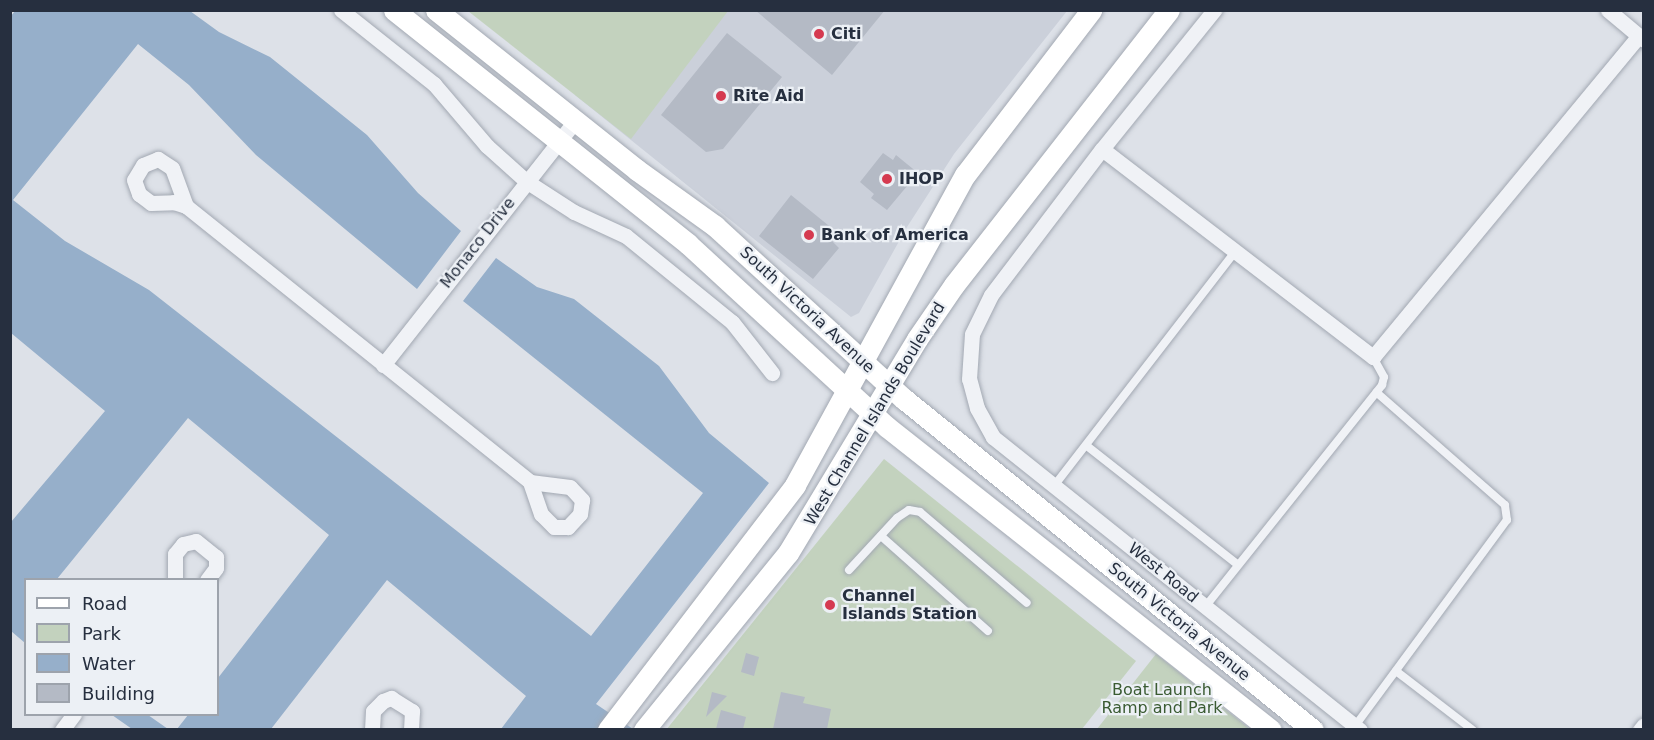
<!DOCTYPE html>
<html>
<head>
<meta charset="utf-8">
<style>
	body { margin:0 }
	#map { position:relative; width:1654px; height:740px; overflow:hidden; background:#dde1e8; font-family:"DejaVu Sans",sans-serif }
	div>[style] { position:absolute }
	.built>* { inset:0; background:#cbd0da }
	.green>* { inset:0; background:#c3d2be }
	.water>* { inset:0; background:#96afca }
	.building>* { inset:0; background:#b4bac5 }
	.roads { filter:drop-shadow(0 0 2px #a2a8b2) drop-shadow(0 0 2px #a2a8b2) }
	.lane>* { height:8px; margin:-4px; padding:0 4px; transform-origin:4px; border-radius:4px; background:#f0f2f6 }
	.street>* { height:15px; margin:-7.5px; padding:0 7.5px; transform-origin:7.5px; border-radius:7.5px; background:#f0f2f6 }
	.secondary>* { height:21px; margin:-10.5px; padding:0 10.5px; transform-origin:10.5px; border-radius:10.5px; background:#fff }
	.dots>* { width:16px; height:16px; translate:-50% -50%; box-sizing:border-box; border:3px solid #ecf0f5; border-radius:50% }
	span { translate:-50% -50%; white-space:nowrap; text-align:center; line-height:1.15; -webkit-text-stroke:4.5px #ecf0f5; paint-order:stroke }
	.poi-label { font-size:16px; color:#262f3f; font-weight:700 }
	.left { translate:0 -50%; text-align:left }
	.street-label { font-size:16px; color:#262f3f }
	.park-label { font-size:16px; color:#3a5b32 }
	.frame { position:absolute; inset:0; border:12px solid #262f3f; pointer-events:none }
	.legend { position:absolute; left:24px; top:578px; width:195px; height:138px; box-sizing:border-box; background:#ecf0f5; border:2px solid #9da3ac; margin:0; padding:8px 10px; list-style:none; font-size:18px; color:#262f3f }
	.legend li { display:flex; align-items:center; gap:12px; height:30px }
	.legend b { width:30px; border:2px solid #9da3ac }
</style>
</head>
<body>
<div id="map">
	<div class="built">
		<i style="clip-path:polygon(727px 11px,1067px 11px,954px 154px,907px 227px,859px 313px,851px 317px,575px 95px,620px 86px)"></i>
	</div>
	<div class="green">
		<i style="clip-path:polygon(468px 11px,728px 11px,631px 139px)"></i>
		<i style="clip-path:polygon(884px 459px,1136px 661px,1082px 729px,666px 730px)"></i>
		<i style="clip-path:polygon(1156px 654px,1250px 729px,1097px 729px)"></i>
	</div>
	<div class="water">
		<i style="clip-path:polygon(16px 10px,190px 11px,219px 32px,270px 57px,367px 135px,418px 193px,461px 231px,417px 289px,256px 155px,189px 85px,138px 44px,13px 200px,65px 241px,149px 290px,591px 636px,703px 493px,463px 301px,496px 258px,537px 287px,574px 299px,659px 366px,709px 433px,769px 483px,596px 704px,633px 729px,501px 729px,526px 696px,387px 580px,271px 729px,177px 729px,188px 715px,218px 714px,218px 678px,329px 535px,188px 418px,57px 579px,26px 580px,25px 643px,11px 631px,11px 522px,105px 411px,11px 333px,10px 17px)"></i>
		<i style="clip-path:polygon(112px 715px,148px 715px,168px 729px,132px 729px)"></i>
	</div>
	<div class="building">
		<i style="clip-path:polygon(755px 10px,885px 10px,832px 75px)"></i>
		<i style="clip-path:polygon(727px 33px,782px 77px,723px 149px,706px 152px,661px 115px)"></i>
		<i style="clip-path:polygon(883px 153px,893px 160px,896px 155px,918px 173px,887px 210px,871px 198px,874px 194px,860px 182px)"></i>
		<i style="clip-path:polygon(791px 195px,839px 234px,832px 241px,839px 248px,813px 279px,759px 236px)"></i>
		<i style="clip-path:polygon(746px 653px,759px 657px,754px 676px,741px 672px)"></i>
		<i style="clip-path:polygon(712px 692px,727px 696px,706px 717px)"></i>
		<i style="clip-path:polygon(781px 692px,805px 697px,803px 703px,831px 709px,827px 729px,773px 729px)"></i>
		<i style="clip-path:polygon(721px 710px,746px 717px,743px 729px,716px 729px)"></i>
	</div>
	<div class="roads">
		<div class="lane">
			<i style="left:1087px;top:446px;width:192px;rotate:38.2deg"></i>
			<i style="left:1054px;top:486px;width:296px;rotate:-52.3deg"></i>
			<i style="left:881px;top:536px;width:143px;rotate:41.6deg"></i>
			<i style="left:849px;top:570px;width:71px;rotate:-47.3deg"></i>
			<i style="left:897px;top:518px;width:14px;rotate:-34deg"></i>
			<i style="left:909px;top:510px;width:11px;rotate:10deg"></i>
			<i style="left:920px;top:512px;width:140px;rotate:40.4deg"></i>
			<i style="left:1205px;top:607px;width:284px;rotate:-51.4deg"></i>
			<i style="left:1382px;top:385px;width:8px;rotate:-76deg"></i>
			<i style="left:1384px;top:377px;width:23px;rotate:-119deg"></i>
			<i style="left:1396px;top:671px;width:97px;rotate:37.5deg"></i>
			<i style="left:1355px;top:726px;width:256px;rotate:-53.6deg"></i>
			<i style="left:1507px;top:520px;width:15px;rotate:-98deg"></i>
			<i style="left:1505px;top:505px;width:171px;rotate:-138.8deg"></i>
		</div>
		<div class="street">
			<i style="left:341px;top:10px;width:119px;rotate:38.5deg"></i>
			<i style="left:434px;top:84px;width:82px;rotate:49.5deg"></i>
			<i style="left:487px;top:146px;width:52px;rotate:41.9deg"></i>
			<i style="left:526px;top:181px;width:57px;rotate:32.9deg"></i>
			<i style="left:574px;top:212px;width:57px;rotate:24.8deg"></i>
			<i style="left:626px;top:236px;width:136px;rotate:39.1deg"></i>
			<i style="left:732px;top:322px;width:65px;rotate:51.9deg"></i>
			<i style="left:1608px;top:10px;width:40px;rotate:40deg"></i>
			<i style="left:1102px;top:149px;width:179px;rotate:-51.1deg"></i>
			<i style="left:186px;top:206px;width:40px;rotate:-110.2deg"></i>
			<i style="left:172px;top:168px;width:17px;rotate:-147deg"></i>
			<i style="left:158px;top:159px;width:16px;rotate:158deg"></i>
			<i style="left:143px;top:165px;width:17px;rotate:121deg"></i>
			<i style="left:134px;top:180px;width:15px;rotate:70deg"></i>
			<i style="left:139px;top:194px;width:15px;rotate:37deg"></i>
			<i style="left:151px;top:203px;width:23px;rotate:-2deg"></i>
			<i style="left:174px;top:202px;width:13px;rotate:18deg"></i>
			<i style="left:186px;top:206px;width:441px;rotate:38.7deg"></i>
			<i style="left:383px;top:365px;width:310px;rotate:-51.8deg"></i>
			<i style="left:530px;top:482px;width:40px;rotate:7.1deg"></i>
			<i style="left:570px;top:487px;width:18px;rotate:47deg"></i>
			<i style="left:582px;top:500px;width:14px;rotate:98deg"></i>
			<i style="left:580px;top:514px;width:18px;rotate:133deg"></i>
			<i style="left:568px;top:527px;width:14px;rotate:180deg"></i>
			<i style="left:554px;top:527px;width:18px;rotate:-135deg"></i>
			<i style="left:541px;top:514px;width:34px;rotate:-109deg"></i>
			<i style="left:175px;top:580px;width:26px;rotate:-90deg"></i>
			<i style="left:175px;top:554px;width:13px;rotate:-51deg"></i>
			<i style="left:183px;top:544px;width:13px;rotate:-13deg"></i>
			<i style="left:196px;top:541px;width:26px;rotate:39deg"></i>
			<i style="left:216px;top:557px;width:11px;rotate:90deg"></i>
			<i style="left:216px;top:568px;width:15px;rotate:127deg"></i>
			<i style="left:62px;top:730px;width:20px;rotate:-53deg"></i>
			<i style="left:372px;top:730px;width:19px;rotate:-87deg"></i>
			<i style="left:373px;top:711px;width:14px;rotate:-45deg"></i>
			<i style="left:383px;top:701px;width:9px;rotate:-21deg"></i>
			<i style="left:391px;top:698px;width:25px;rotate:32deg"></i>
			<i style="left:412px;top:711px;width:19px;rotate:93deg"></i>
			<i style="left:1360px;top:730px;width:470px;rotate:-141.4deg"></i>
			<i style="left:993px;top:437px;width:33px;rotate:-119deg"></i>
			<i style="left:977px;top:408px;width:30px;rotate:-105deg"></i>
			<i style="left:969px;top:379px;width:45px;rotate:-86.2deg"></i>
			<i style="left:972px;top:334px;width:43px;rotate:-64deg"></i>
			<i style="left:991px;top:295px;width:183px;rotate:-52.8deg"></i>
			<i style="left:1102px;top:149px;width:342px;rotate:37.5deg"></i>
			<i style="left:1373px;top:357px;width:417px;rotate:-50.4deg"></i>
			<i style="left:1639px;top:36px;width:6px;rotate:39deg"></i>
			<i style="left:1640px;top:730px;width:6px;rotate:-51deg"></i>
		</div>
		<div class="secondary">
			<i style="left:394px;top:10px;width:376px;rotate:38.5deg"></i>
			<i style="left:688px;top:244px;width:270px;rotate:42.6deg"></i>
			<i style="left:887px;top:427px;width:489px;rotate:38.3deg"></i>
			<i style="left:436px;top:10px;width:257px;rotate:38.5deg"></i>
			<i style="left:637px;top:170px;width:96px;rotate:35.7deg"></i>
			<i style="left:715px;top:226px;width:256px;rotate:42.5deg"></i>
			<i style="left:904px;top:399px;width:526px;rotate:38.98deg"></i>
			<i style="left:608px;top:730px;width:308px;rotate:-52.6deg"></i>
			<i style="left:795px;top:485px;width:354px;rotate:-61.3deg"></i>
			<i style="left:965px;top:175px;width:208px;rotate:-52.6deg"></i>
			<i style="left:644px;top:730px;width:228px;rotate:-50.9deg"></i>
			<i style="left:788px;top:553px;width:250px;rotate:-58.9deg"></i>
			<i style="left:917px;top:339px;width:65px;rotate:-55.6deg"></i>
			<i style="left:954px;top:285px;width:349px;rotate:-52deg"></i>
		</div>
	</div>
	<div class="dots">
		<i style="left:819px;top:34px;background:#d53a50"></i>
		<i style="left:721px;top:96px;background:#d53a50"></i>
		<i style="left:887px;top:179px;background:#d53a50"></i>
		<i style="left:809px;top:235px;background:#d53a50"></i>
		<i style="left:830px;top:605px;background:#d53a50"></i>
	</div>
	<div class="poi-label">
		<span class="left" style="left:831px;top:34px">Citi</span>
		<span class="left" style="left:733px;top:96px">Rite Aid</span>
		<span class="left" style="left:899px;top:179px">IHOP</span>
		<span class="left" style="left:821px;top:235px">Bank of America</span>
		<span class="left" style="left:842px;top:605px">Channel<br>Islands Station</span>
	</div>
	<div class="street-label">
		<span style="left:478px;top:243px;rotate:-52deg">Monaco Drive</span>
		<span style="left:807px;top:310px;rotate:43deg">South Victoria Avenue</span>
		<span style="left:875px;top:414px;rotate:-59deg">West Channel Islands Boulevard</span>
		<span style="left:1163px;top:573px;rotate:39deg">West Road</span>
		<span style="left:1179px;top:622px;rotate:39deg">South Victoria Avenue</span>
	</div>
	<div class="park-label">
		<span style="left:1162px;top:699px">Boat Launch<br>Ramp and Park</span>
	</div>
	<div class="frame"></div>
	<ul class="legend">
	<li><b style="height:8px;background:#fff"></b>Road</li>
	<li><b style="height:16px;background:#c3d2be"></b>Park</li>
	<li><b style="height:16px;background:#96afca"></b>Water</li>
	<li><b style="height:16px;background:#b4bac5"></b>Building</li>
	</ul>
</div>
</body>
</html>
